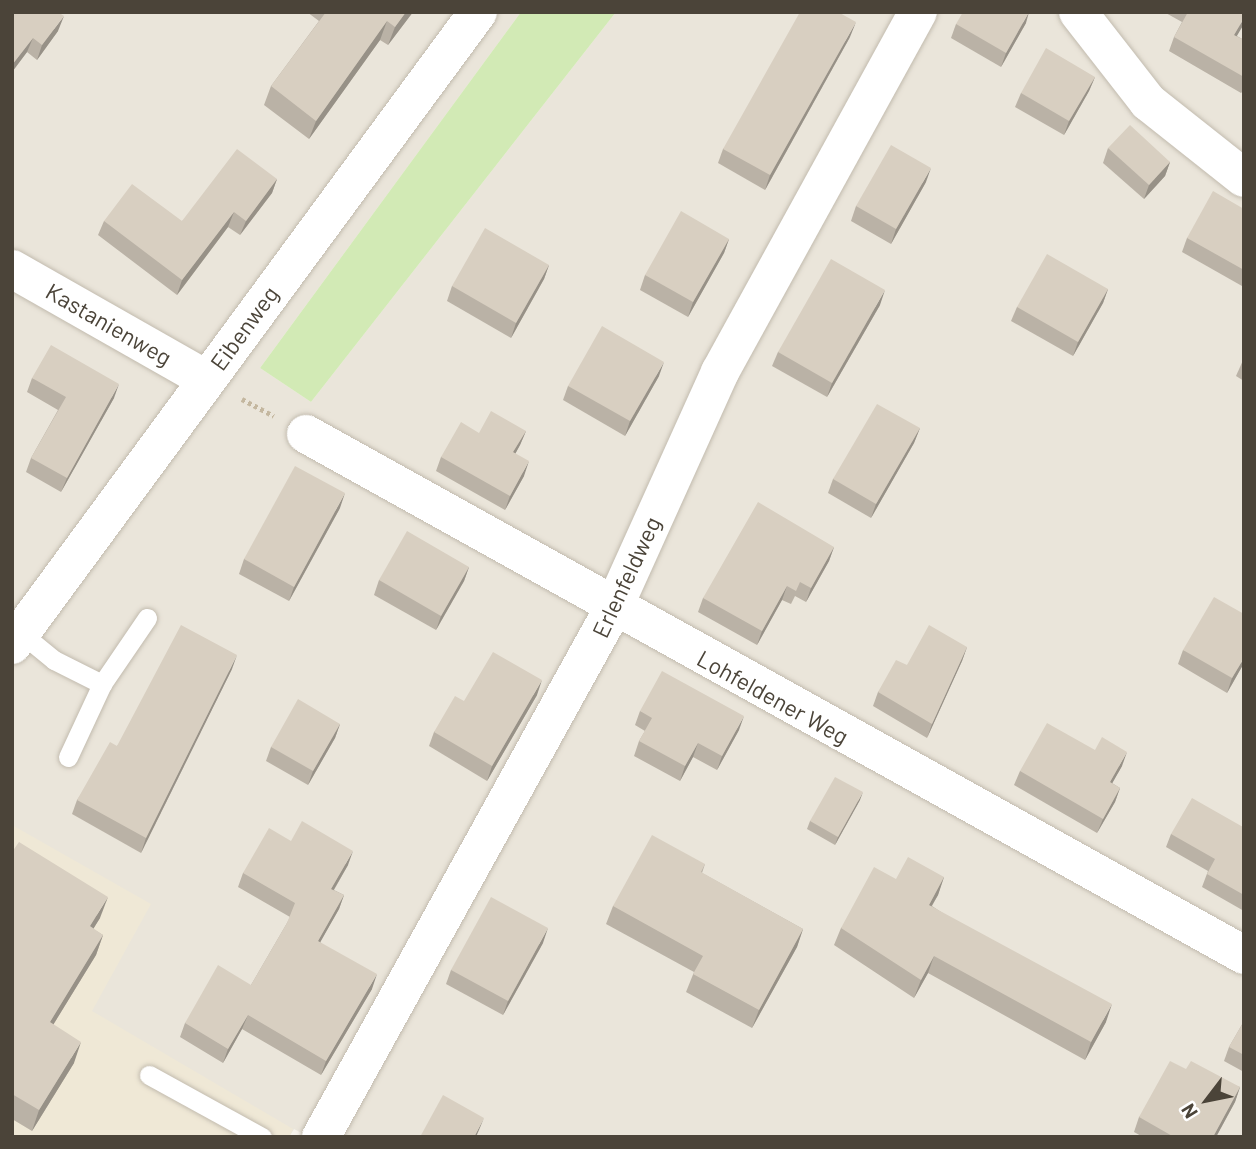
<!DOCTYPE html>
<html>
<head>
<meta charset="utf-8">
<style>
	body { margin:0 }
	#map { position:relative; width:1256px; height:1149px; overflow:hidden; background:#f6f3ec; font-family:Barlow,sans-serif }
	div>[style] { position:absolute }
	.residential>* { inset:0; background:#eae5da }
	.education>* { inset:0; background:#efe8d6 }
	.green>* { inset:0; background:#d2eab5 }
	.path>* { height:4.5px; margin-top:-2.25px; transform-origin:0; background:repeating-linear-gradient(90deg,#c4b79f 0 3.5px,transparent 0 7px) }
	.roads { filter:drop-shadow(0 0 2px #c2bbae) drop-shadow(0 0 2px #c2bbae) }
	.lane>* { height:19px; margin:-9.5px; padding:0 9.5px; transform-origin:9.5px; border-radius:9.5px; background:#fff }
	.street>* { height:38px; margin:-19px; padding:0 19px; transform-origin:19px; border-radius:19px; background:#fff }
	.wall>* { inset:0; background:#bab2a6 }
	.shaded-wall>* { inset:0; background:#979187 }
	.building>* { inset:0; background:#d8cfc1 }
	span { translate:-50% -50%; white-space:nowrap; text-align:center; line-height:1.15; -webkit-text-stroke:6px #fff; paint-order:stroke }
	.street-label { font-size:23px; color:#4b4439 }
	.frame { position:absolute; inset:0; border:14px solid #4b4439; pointer-events:none }
	.north { position:absolute; left:1172px; top:1065px; width:70px; height:70px; -webkit-text-stroke:5px #fff; paint-order:stroke; rotate:238deg; font-size:19px; font-weight:700; line-height:28px; text-align:center; color:#4b4439 }
	.north::after { content:''; display:block; margin:auto; width:24px; height:32px; background:#4b4439; clip-path:polygon(50% 0,100% 100%,50% 72%,0 100%) }
</style>
</head>
<body>
<div id="map">
	<div class="residential">
		<i style="clip-path:polygon(12px 12px,521px 12px,260px 368px,311px 402px,616px 12px,1244px 12px,1244px 1137px,309px 1137px,294px 1129px,289px 1137px,12px 1137px)"></i>
	</div>
	<div class="education">
		<i style="clip-path:polygon(12px 825px,151px 904px,92px 1011px,293px 1129px,289px 1137px,12px 1137px)"></i>
	</div>
	<div class="green">
		<i style="clip-path:polygon(521px 12px,616px 12px,311px 402px,260px 368px)"></i>
	</div>
	<div class="path">
		<i style="left:242px;top:399px;width:36px;rotate:28deg"></i>
	</div>
	<div class="roads">
		<div class="lane">
			<i style="left:21px;top:633px;width:43px;rotate:39.3deg"></i>
			<i style="left:54px;top:660px;width:54px;rotate:26.6deg"></i>
			<i style="left:102px;top:684px;width:80px;rotate:-55.7deg"></i>
			<i style="left:68px;top:757px;width:81px;rotate:-65deg"></i>
			<i style="left:149px;top:1075px;width:129px;rotate:28.8deg"></i>
		</div>
		<div class="street">
			<i style="left:1078px;top:12px;width:114px;rotate:52.1deg"></i>
			<i style="left:1148px;top:102px;width:122px;rotate:38.4deg"></i>
			<i style="left:12px;top:269px;width:223px;rotate:29.6deg"></i>
			<i style="left:306px;top:434px;width:1073px;rotate:29.05deg"></i>
			<i style="left:12px;top:645px;width:786px;rotate:-53.64deg"></i>
			<i style="left:321px;top:1137px;width:603px;rotate:-61.06deg"></i>
			<i style="left:613px;top:609px;width:260px;rotate:-65.7deg"></i>
			<i style="left:720px;top:372px;width:411px;rotate:-61.2deg"></i>
		</div>
	</div>
	<div class="wall">
		<i style="clip-path:polygon(12px 12px,58px 31px,37px 60px,27px 52px,12px 72px)"></i>
		<i style="clip-path:polygon(307px 12px,413px 12px,388px 45px,380px 40px,309px 139px,264px 105px,271px 86px,319px 21px)"></i>
		<i style="clip-path:polygon(1164px 12px,1244px 12px,1237px 36px,1244px 40px,1244px 90px,1241px 93px,1169px 51px,1174px 37px,1182px 22px)"></i>
		<i style="clip-path:polygon(1026px 23px,1001px 67px,951px 38px,956px 24px)"></i>
		<i style="clip-path:polygon(850px 37px,765px 190px,718px 163px,723px 149px)"></i>
		<i style="clip-path:polygon(1095px 77px,1089px 91px,1064px 135px,1015px 107px,1021px 93px)"></i>
		<i style="clip-path:polygon(1108px 148px,1170px 162px,1165px 176px,1144px 199px,1103px 163px)"></i>
		<i style="clip-path:polygon(277px 179px,272px 193px,240px 235px,228px 227px,177px 295px,98px 235px,104px 221px,182px 221px)"></i>
		<i style="clip-path:polygon(926px 182px,891px 244px,851px 221px,856px 206px)"></i>
		<i style="clip-path:polygon(1244px 209px,1244px 282px,1242px 286px,1182px 252px,1187px 238px)"></i>
		<i style="clip-path:polygon(729px 239px,724px 253px,688px 317px,640px 290px,645px 275px)"></i>
		<i style="clip-path:polygon(549px 265px,544px 279px,511px 338px,447px 301px,452px 286px)"></i>
		<i style="clip-path:polygon(1108px 289px,1103px 303px,1073px 356px,1011px 321px,1017px 307px)"></i>
		<i style="clip-path:polygon(880px 305px,827px 397px,772px 366px,778px 352px)"></i>
		<i style="clip-path:polygon(1244px 358px,1244px 381px,1236px 376px)"></i>
		<i style="clip-path:polygon(659px 376px,625px 436px,563px 400px,568px 386px)"></i>
		<i style="clip-path:polygon(32px 378px,114px 398px,61px 492px,26px 472px,31px 458px,58px 410px,27px 392px)"></i>
		<i style="clip-path:polygon(920px 428px,914px 443px,871px 518px,828px 493px,833px 479px)"></i>
		<i style="clip-path:polygon(526px 431px,520px 445px,515px 454px,524px 476px,505px 510px,436px 471px,441px 457px,479px 433px)"></i>
		<i style="clip-path:polygon(340px 508px,289px 601px,239px 574px,244px 559px)"></i>
		<i style="clip-path:polygon(834px 547px,829px 561px,806px 602px,795px 596px,791px 604px,782px 600px,757px 645px,698px 612px,703px 598px)"></i>
		<i style="clip-path:polygon(469px 567px,464px 581px,436px 630px,374px 595px,379px 580px)"></i>
		<i style="clip-path:polygon(967px 647px,962px 661px,927px 738px,873px 706px,878px 692px,907px 665px)"></i>
		<i style="clip-path:polygon(1183px 650px,1244px 663px,1227px 693px,1178px 664px)"></i>
		<i style="clip-path:polygon(232px 669px,141px 853px,72px 814px,77px 800px,117px 746px)"></i>
		<i style="clip-path:polygon(537px 695px,487px 781px,429px 746px,434px 732px,464px 701px)"></i>
		<i style="clip-path:polygon(640px 711px,739px 730px,717px 770px,693px 757px,680px 781px,634px 756px,639px 741px,645px 731px,635px 725px)"></i>
		<i style="clip-path:polygon(340px 724px,335px 738px,308px 785px,266px 761px,271px 747px)"></i>
		<i style="clip-path:polygon(1122px 766px,1112px 783px,1120px 788px,1115px 802px,1097px 833px,1014px 785px,1020px 771px)"></i>
		<i style="clip-path:polygon(860px 800px,835px 845px,807px 829px,810px 821px)"></i>
		<i style="clip-path:polygon(1244px 826px,1244px 911px,1202px 887px,1208px 871px,1166px 847px,1171px 834px,1243px 827px)"></i>
		<i style="clip-path:polygon(291px 841px,348px 865px,334px 890px,344px 895px,339px 909px,320px 942px,372px 989px,321px 1075px,242px 1029px,223px 1063px,180px 1037px,185px 1023px,251px 985px,287px 923px,290px 917px,238px 887px,243px 873px)"></i>
		<i style="clip-path:polygon(12px 852px,100px 918px,93px 929px,103px 935px,96px 955px,53px 1025px,74px 1063px,32px 1131px,12px 1119px)"></i>
		<i style="clip-path:polygon(705px 864px,702px 873px,803px 929px,797px 947px,752px 1028px,686px 992px,694px 972px,606px 924px,613px 906px)"></i>
		<i style="clip-path:polygon(944px 877px,938px 895px,932px 906px,1106px 1022px,1085px 1060px,928px 973px,914px 998px,834px 945px,841px 928px,896px 879px)"></i>
		<i style="clip-path:polygon(543px 943px,503px 1015px,446px 984px,451px 970px)"></i>
		<i style="clip-path:polygon(1244px 1021px,1244px 1072px,1224px 1061px,1229px 1047px)"></i>
		<i style="clip-path:polygon(1186px 1069px,1240px 1087px,1235px 1102px,1216px 1137px,1143px 1137px,1134px 1132px,1139px 1117px)"></i>
	</div>
	<div class="shaded-wall">
		<i style="clip-path:polygon(406px 12px,413px 12px,388px 45px,395px 27px)"></i>
		<i style="clip-path:polygon(1029px 12px,1026px 23px,1001px 67px,1006px 53px)"></i>
		<i style="clip-path:polygon(64px 16px,58px 31px,37px 60px,42px 45px)"></i>
		<i style="clip-path:polygon(1244px 18px,1244px 24px,1229px 49px,1234px 35px)"></i>
		<i style="clip-path:polygon(387px 21px,380px 40px,309px 139px,316px 121px)"></i>
		<i style="clip-path:polygon(856px 22px,850px 37px,765px 190px,770px 175px)"></i>
		<i style="clip-path:polygon(33px 38px,27px 52px,12px 72px,12px 65px)"></i>
		<i style="clip-path:polygon(1095px 77px,1089px 91px,1064px 135px,1069px 121px)"></i>
		<i style="clip-path:polygon(1170px 162px,1165px 176px,1144px 199px,1149px 185px)"></i>
		<i style="clip-path:polygon(931px 168px,926px 182px,891px 244px,896px 229px)"></i>
		<i style="clip-path:polygon(277px 179px,272px 193px,240px 235px,246px 221px)"></i>
		<i style="clip-path:polygon(234px 212px,228px 227px,177px 295px,182px 280px)"></i>
		<i style="clip-path:polygon(729px 239px,724px 253px,688px 317px,693px 302px)"></i>
		<i style="clip-path:polygon(549px 265px,544px 279px,511px 338px,516px 323px)"></i>
		<i style="clip-path:polygon(1108px 289px,1103px 303px,1073px 356px,1078px 342px)"></i>
		<i style="clip-path:polygon(885px 290px,880px 305px,827px 397px,832px 383px)"></i>
		<i style="clip-path:polygon(664px 362px,659px 376px,625px 436px,630px 421px)"></i>
		<i style="clip-path:polygon(119px 384px,114px 398px,61px 492px,67px 478px)"></i>
		<i style="clip-path:polygon(920px 428px,914px 443px,871px 518px,876px 504px)"></i>
		<i style="clip-path:polygon(526px 431px,520px 445px,508px 467px,513px 452px)"></i>
		<i style="clip-path:polygon(529px 461px,524px 476px,505px 510px,510px 496px)"></i>
		<i style="clip-path:polygon(345px 493px,340px 508px,289px 601px,294px 587px)"></i>
		<i style="clip-path:polygon(834px 547px,829px 561px,806px 602px,811px 588px)"></i>
		<i style="clip-path:polygon(469px 567px,464px 581px,436px 630px,441px 616px)"></i>
		<i style="clip-path:polygon(787px 586px,782px 600px,757px 645px,762px 631px)"></i>
		<i style="clip-path:polygon(967px 647px,962px 661px,927px 738px,932px 724px)"></i>
		<i style="clip-path:polygon(237px 655px,232px 669px,141px 853px,146px 838px)"></i>
		<i style="clip-path:polygon(1244px 658px,1244px 663px,1227px 693px,1232px 678px)"></i>
		<i style="clip-path:polygon(542px 680px,537px 695px,487px 781px,492px 766px)"></i>
		<i style="clip-path:polygon(744px 716px,739px 730px,717px 770px,722px 756px)"></i>
		<i style="clip-path:polygon(340px 724px,335px 738px,308px 785px,313px 771px)"></i>
		<i style="clip-path:polygon(698px 743px,693px 757px,680px 781px,685px 766px)"></i>
		<i style="clip-path:polygon(1127px 752px,1122px 766px,1105px 796px,1110px 782px)"></i>
		<i style="clip-path:polygon(1120px 788px,1115px 802px,1097px 833px,1103px 819px)"></i>
		<i style="clip-path:polygon(863px 792px,860px 800px,835px 845px,838px 837px)"></i>
		<i style="clip-path:polygon(353px 851px,348px 865px,326px 903px,331px 889px)"></i>
		<i style="clip-path:polygon(944px 877px,938px 895px,922px 922px,929px 905px)"></i>
		<i style="clip-path:polygon(344px 895px,339px 909px,313px 955px,318px 941px)"></i>
		<i style="clip-path:polygon(108px 897px,100px 918px,82px 947px,90px 926px)"></i>
		<i style="clip-path:polygon(548px 928px,543px 943px,503px 1015px,508px 1001px)"></i>
		<i style="clip-path:polygon(803px 929px,797px 947px,752px 1028px,759px 1010px)"></i>
		<i style="clip-path:polygon(103px 935px,96px 955px,42px 1043px,50px 1022px)"></i>
		<i style="clip-path:polygon(934px 956px,928px 973px,914px 998px,921px 980px)"></i>
		<i style="clip-path:polygon(377px 974px,372px 989px,321px 1075px,326px 1061px)"></i>
		<i style="clip-path:polygon(1112px 1004px,1106px 1022px,1085px 1060px,1091px 1042px)"></i>
		<i style="clip-path:polygon(248px 1015px,242px 1029px,223px 1063px,228px 1049px)"></i>
		<i style="clip-path:polygon(81px 1042px,74px 1063px,32px 1131px,39px 1110px)"></i>
		<i style="clip-path:polygon(1240px 1087px,1235px 1102px,1216px 1137px,1213px 1137px)"></i>
		<i style="clip-path:polygon(484px 1118px,479px 1130px,476px 1137px,474px 1137px)"></i>
	</div>
	<div class="building">
		<i style="clip-path:polygon(12px 12px,58px 12px,64px 16px,42px 45px,33px 38px,12px 65px)"></i>
		<i style="clip-path:polygon(326px 12px,406px 12px,395px 27px,387px 21px,316px 121px,271px 86px)"></i>
		<i style="clip-path:polygon(800px 12px,838px 12px,856px 22px,770px 175px,723px 149px)"></i>
		<i style="clip-path:polygon(963px 12px,1029px 12px,1006px 53px,956px 24px)"></i>
		<i style="clip-path:polygon(1188px 12px,1244px 12px,1244px 18px,1234px 35px,1244px 40px,1244px 77px,1174px 37px)"></i>
		<i style="clip-path:polygon(1046px 48px,1095px 77px,1069px 121px,1021px 93px)"></i>
		<i style="clip-path:polygon(1130px 125px,1170px 162px,1149px 185px,1108px 148px)"></i>
		<i style="clip-path:polygon(891px 145px,931px 168px,896px 229px,856px 206px)"></i>
		<i style="clip-path:polygon(237px 149px,277px 179px,246px 221px,234px 212px,182px 280px,104px 221px,132px 184px,182px 221px)"></i>
		<i style="clip-path:polygon(1213px 191px,1244px 209px,1244px 270px,1187px 238px)"></i>
		<i style="clip-path:polygon(681px 211px,729px 239px,693px 302px,645px 275px)"></i>
		<i style="clip-path:polygon(485px 228px,549px 265px,516px 323px,452px 286px)"></i>
		<i style="clip-path:polygon(1047px 254px,1108px 289px,1078px 342px,1017px 307px)"></i>
		<i style="clip-path:polygon(831px 259px,885px 290px,832px 383px,778px 352px)"></i>
		<i style="clip-path:polygon(602px 326px,664px 362px,630px 421px,568px 386px)"></i>
		<i style="clip-path:polygon(51px 345px,119px 384px,67px 478px,31px 458px,66px 397px,32px 378px)"></i>
		<i style="clip-path:polygon(877px 404px,920px 428px,876px 504px,833px 479px)"></i>
		<i style="clip-path:polygon(491px 411px,526px 431px,513px 452px,529px 461px,510px 496px,441px 457px,461px 422px,479px 433px)"></i>
		<i style="clip-path:polygon(295px 466px,345px 493px,294px 587px,244px 559px)"></i>
		<i style="clip-path:polygon(758px 502px,834px 547px,811px 588px,800px 582px,796px 591px,787px 586px,762px 631px,703px 598px)"></i>
		<i style="clip-path:polygon(407px 531px,469px 567px,441px 616px,379px 580px)"></i>
		<i style="clip-path:polygon(1214px 597px,1244px 614px,1244px 658px,1232px 678px,1183px 650px)"></i>
		<i style="clip-path:polygon(181px 625px,237px 655px,146px 838px,77px 800px,110px 742px,117px 746px)"></i>
		<i style="clip-path:polygon(929px 625px,967px 647px,932px 724px,878px 692px,896px 660px,907px 665px)"></i>
		<i style="clip-path:polygon(493px 652px,542px 680px,492px 766px,434px 732px,455px 696px,464px 701px)"></i>
		<i style="clip-path:polygon(662px 671px,744px 716px,722px 756px,698px 743px,685px 766px,639px 741px,652px 718px,640px 711px)"></i>
		<i style="clip-path:polygon(298px 699px,340px 724px,313px 771px,271px 747px)"></i>
		<i style="clip-path:polygon(1047px 723px,1095px 750px,1102px 737px,1127px 752px,1110px 782px,1120px 788px,1103px 819px,1020px 771px)"></i>
		<i style="clip-path:polygon(835px 777px,863px 792px,838px 837px,810px 821px)"></i>
		<i style="clip-path:polygon(1192px 798px,1243px 827px,1244px 826px,1244px 895px,1207px 874px,1215px 859px,1171px 834px)"></i>
		<i style="clip-path:polygon(302px 821px,353px 851px,331px 889px,344px 895px,318px 941px,377px 974px,326px 1061px,248px 1015px,228px 1049px,185px 1023px,218px 965px,251px 985px,287px 923px,295px 903px,243px 873px,269px 828px,291px 841px)"></i>
		<i style="clip-path:polygon(652px 835px,705px 864px,701px 872px,803px 929px,759px 1010px,693px 974px,703px 956px,613px 906px)"></i>
		<i style="clip-path:polygon(19px 842px,108px 897px,90px 926px,103px 935px,50px 1022px,81px 1042px,39px 1110px,12px 1094px,12px 852px)"></i>
		<i style="clip-path:polygon(908px 857px,944px 877px,929px 905px,1112px 1004px,1091px 1042px,934px 956px,921px 980px,841px 928px,874px 867px,896px 879px)"></i>
		<i style="clip-path:polygon(491px 897px,548px 928px,508px 1001px,451px 970px)"></i>
		<i style="clip-path:polygon(1244px 1021px,1244px 1055px,1229px 1047px)"></i>
		<i style="clip-path:polygon(1170px 1061px,1186px 1069px,1191px 1061px,1240px 1087px,1213px 1137px,1174px 1137px,1139px 1117px)"></i>
		<i style="clip-path:polygon(443px 1095px,484px 1118px,474px 1137px,420px 1137px)"></i>
	</div>
	<div class="street-label">
		<span style="left:109px;top:324px;rotate:30deg">Kastanienweg</span>
		<span style="left:244px;top:328px;rotate:-54deg">Eibenweg</span>
		<span style="left:626px;top:577px;rotate:-65deg">Erlenfeldweg</span>
		<span style="left:773px;top:697px;rotate:29deg">Lohfeldener Weg</span>
	</div>
	<div class="frame"></div>
	<div class="north">N</div>
</div>
</body>
</html>
